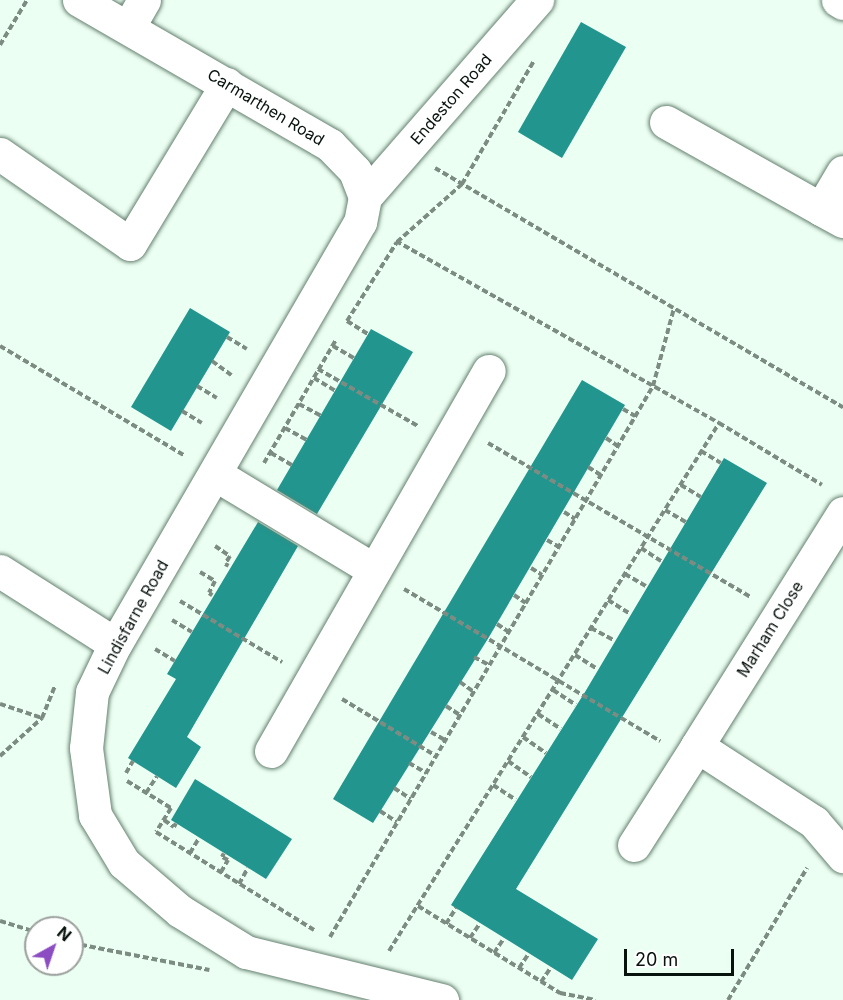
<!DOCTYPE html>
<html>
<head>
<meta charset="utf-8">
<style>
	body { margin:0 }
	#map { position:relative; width:843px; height:1000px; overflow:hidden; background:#ecfff3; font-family:Inter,sans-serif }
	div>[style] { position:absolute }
	.building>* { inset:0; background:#22958e }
	.path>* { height:4px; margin-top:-2px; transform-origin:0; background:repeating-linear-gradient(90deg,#7d8c83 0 6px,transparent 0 9px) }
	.roads { filter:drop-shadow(0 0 2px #64806f) drop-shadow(0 0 2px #64806f) }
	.minor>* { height:33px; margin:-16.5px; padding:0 16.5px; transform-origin:16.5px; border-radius:16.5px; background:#fff }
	span { translate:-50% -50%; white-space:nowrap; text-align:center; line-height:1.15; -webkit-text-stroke:6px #fff; paint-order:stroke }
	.street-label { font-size:16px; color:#08130d }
	.north { position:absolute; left:24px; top:916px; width:60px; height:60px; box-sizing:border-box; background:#fff; border:2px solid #9ca19e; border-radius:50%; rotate:40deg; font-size:16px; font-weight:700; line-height:24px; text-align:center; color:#08130d }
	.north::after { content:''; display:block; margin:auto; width:21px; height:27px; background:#8c4dc2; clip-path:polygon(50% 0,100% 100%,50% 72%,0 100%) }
	.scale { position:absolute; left:624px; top:949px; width:110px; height:27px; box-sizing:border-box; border:3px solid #08130d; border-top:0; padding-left:8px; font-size:18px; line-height:21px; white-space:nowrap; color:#08130d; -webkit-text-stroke:4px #fff; paint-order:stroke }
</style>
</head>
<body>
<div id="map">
	<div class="building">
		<i style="clip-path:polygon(581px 22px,626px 47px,562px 158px,518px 132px)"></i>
		<i style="clip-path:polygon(190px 308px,230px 332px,171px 431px,131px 407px)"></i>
		<i style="clip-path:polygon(371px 329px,413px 352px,317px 514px,277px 490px)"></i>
		<i style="clip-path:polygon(582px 380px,625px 405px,489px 637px,373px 823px,333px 799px)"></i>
		<i style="clip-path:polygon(724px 458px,767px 483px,516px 889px,598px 939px,572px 980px,451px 905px,585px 692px)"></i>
		<i style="clip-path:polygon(258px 522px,298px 546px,187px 737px,201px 747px,176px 788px,128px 758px,176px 679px,167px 674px)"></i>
		<i style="clip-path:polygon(195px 779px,292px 839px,266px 879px,171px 820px)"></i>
	</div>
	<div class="path">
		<i style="left:0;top:45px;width:52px;rotate:-59deg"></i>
		<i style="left:435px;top:168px;width:473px;rotate:30.4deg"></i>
		<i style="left:396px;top:241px;width:371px;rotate:29.4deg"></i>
		<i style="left:719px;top:423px;width:120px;rotate:31deg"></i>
		<i style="left:347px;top:321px;width:93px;rotate:-57.7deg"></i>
		<i style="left:397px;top:242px;width:87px;rotate:-41.7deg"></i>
		<i style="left:462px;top:184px;width:143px;rotate:-59.7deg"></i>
		<i style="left:347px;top:321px;width:25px;rotate:32deg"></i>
		<i style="left:227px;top:337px;width:23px;rotate:31deg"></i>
		<i style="left:0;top:346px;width:215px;rotate:30.7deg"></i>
		<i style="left:333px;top:346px;width:24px;rotate:30deg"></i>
		<i style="left:212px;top:361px;width:24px;rotate:36deg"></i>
		<i style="left:318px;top:369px;width:115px;rotate:29.7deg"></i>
		<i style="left:314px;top:378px;width:26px;rotate:31deg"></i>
		<i style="left:197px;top:386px;width:23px;rotate:31deg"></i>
		<i style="left:299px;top:404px;width:26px;rotate:28deg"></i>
		<i style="left:623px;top:409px;width:14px;rotate:30deg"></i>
		<i style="left:182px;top:411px;width:23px;rotate:31deg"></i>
		<i style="left:285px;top:428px;width:25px;rotate:29deg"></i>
		<i style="left:606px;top:438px;width:14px;rotate:34deg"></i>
		<i style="left:488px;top:443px;width:305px;rotate:30.4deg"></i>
		<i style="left:701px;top:451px;width:23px;rotate:31deg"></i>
		<i style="left:271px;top:453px;width:24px;rotate:30deg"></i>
		<i style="left:264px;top:463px;width:143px;rotate:-59.7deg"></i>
		<i style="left:588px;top:467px;width:15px;rotate:32deg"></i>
		<i style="left:681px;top:485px;width:23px;rotate:31deg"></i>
		<i style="left:665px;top:510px;width:24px;rotate:30deg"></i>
		<i style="left:564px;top:512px;width:13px;rotate:32deg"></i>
		<i style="left:547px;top:540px;width:14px;rotate:30deg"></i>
		<i style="left:215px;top:546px;width:18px;rotate:34deg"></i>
		<i style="left:230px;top:556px;width:9px;rotate:122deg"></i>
		<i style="left:225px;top:564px;width:4px;rotate:27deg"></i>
		<i style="left:641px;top:548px;width:24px;rotate:33deg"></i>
		<i style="left:531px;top:568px;width:13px;rotate:32deg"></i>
		<i style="left:200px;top:572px;width:17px;rotate:31deg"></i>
		<i style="left:215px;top:581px;width:13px;rotate:117deg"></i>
		<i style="left:209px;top:593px;width:4px;rotate:34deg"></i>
		<i style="left:625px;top:574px;width:24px;rotate:30deg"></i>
		<i style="left:404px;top:589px;width:298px;rotate:30.7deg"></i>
		<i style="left:514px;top:595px;width:14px;rotate:34deg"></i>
		<i style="left:608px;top:600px;width:25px;rotate:32deg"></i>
		<i style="left:180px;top:601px;width:119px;rotate:30.9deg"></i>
		<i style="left:172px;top:620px;width:23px;rotate:31deg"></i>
		<i style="left:497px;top:624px;width:14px;rotate:34deg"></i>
		<i style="left:591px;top:628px;width:26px;rotate:28deg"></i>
		<i style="left:155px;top:649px;width:23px;rotate:31deg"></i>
		<i style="left:575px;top:655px;width:26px;rotate:32deg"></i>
		<i style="left:474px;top:657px;width:17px;rotate:28deg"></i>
		<i style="left:460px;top:682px;width:17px;rotate:36deg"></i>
		<i style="left:553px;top:690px;width:27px;rotate:33deg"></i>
		<i style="left:342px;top:699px;width:110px;rotate:31.2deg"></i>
		<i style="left:0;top:704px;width:44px;rotate:18.4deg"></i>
		<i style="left:446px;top:706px;width:17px;rotate:33deg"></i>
		<i style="left:538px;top:714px;width:27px;rotate:33deg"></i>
		<i style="left:431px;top:732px;width:16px;rotate:30deg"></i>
		<i style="left:523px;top:737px;width:28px;rotate:35deg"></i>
		<i style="left:0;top:756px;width:57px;rotate:-42.1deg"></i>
		<i style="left:42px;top:718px;width:35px;rotate:-68deg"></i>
		<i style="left:508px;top:761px;width:28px;rotate:35deg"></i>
		<i style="left:409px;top:763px;width:20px;rotate:30deg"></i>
		<i style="left:126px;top:773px;width:14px;rotate:-60deg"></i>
		<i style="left:127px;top:781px;width:52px;rotate:31.5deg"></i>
		<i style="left:171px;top:808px;width:28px;rotate:122deg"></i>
		<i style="left:156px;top:832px;width:186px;rotate:31.8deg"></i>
		<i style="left:493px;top:785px;width:27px;rotate:33deg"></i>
		<i style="left:394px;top:788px;width:20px;rotate:33deg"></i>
		<i style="left:146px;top:793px;width:20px;rotate:-57deg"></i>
		<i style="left:380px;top:811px;width:20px;rotate:33deg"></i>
		<i style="left:164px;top:820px;width:12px;rotate:35deg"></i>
		<i style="left:174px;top:827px;width:4px;rotate:-63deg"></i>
		<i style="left:190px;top:853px;width:17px;rotate:-59deg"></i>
		<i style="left:221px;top:872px;width:14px;rotate:-60deg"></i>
		<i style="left:228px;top:860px;width:7px;rotate:-153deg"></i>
		<i style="left:222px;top:857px;width:4px;rotate:-63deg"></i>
		<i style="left:239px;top:884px;width:18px;rotate:-61deg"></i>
		<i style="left:418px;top:906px;width:167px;rotate:31.5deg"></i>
		<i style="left:560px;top:993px;width:36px;rotate:11deg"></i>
		<i style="left:0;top:921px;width:38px;rotate:17deg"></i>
		<i style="left:446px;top:924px;width:19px;rotate:-58deg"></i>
		<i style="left:330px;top:937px;width:639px;rotate:-59.62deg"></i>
		<i style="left:653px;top:386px;width:81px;rotate:-74.9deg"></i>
		<i style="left:470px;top:938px;width:18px;rotate:-56deg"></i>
		<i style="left:72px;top:943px;width:140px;rotate:11.1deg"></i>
		<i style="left:389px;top:951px;width:623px;rotate:-57.99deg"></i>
		<i style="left:494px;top:953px;width:18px;rotate:-56deg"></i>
		<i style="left:519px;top:968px;width:18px;rotate:-56deg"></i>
		<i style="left:541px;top:982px;width:18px;rotate:-56deg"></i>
		<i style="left:728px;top:1000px;width:154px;rotate:-59.1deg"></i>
	</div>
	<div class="roads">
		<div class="minor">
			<i style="left:79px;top:0;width:290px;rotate:30deg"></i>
			<i style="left:330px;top:145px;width:36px;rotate:46deg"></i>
			<i style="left:355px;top:171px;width:28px;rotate:69deg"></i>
			<i style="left:365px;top:197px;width:25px;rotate:101deg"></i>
			<i style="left:360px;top:222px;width:488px;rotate:120.1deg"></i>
			<i style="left:115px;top:644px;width:53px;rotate:115.6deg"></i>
			<i style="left:92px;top:692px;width:56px;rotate:96.1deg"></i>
			<i style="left:86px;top:748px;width:68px;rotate:82.3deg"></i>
			<i style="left:95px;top:815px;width:56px;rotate:58.9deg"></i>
			<i style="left:124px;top:863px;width:74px;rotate:40.6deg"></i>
			<i style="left:180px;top:911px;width:78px;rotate:31.8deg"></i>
			<i style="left:246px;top:952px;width:202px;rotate:13.8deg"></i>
			<i style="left:838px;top:0;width:6px;rotate:31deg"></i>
			<i style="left:129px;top:26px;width:30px;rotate:-60deg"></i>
			<i style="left:666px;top:122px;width:178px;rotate:29.3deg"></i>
			<i style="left:0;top:154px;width:158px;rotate:34.7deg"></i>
			<i style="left:130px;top:244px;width:187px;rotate:-58.8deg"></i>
			<i style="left:843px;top:172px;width:43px;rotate:120.7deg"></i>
			<i style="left:821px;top:209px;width:25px;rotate:29deg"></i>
			<i style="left:365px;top:197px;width:262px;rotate:-48.9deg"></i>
			<i style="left:215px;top:474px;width:186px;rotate:31.1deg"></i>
			<i style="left:843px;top:513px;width:275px;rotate:122.1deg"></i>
			<i style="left:697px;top:746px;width:140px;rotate:33deg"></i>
			<i style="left:814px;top:822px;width:45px;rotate:49.5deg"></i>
			<i style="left:0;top:571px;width:136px;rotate:32.4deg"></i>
			<i style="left:271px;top:751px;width:438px;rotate:-60.2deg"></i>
			<i style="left:634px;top:845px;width:117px;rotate:-57.5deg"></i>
		</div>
	</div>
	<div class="street-label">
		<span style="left:451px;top:99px;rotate:-49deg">Endeston Road</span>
		<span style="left:266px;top:107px;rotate:31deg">Carmarthen Road</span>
		<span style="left:133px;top:617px;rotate:-61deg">Lindisfarne Road</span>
		<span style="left:770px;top:629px;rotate:-58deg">Marham Close</span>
	</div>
	<div class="north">N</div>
	<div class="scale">20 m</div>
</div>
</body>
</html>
